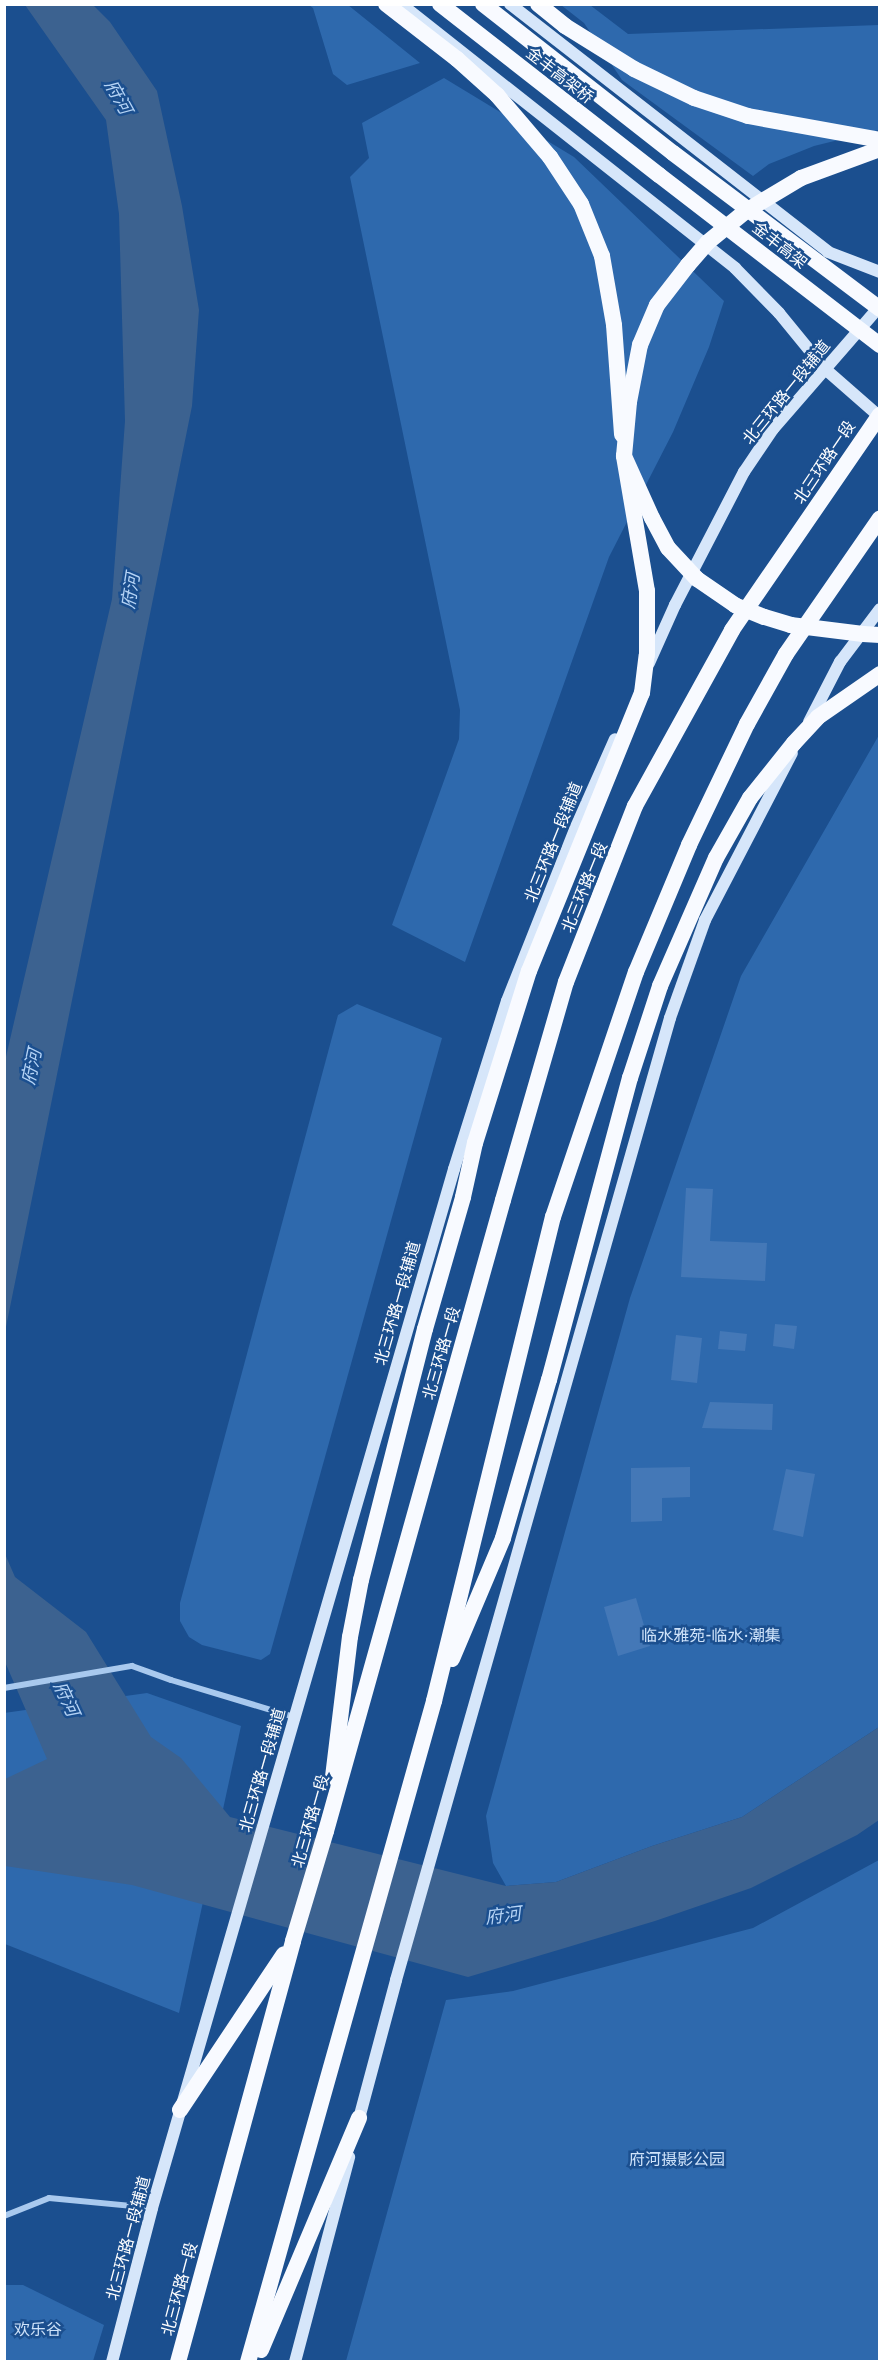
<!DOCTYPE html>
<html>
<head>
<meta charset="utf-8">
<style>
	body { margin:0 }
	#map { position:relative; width:884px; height:2366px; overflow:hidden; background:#1b4f8f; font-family:"IBM Plex Sans","Noto Sans SC",sans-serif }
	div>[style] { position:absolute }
	.green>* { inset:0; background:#2e69ad }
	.water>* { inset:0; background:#3c6290 }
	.building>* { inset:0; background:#4478b7 }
	.minor>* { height:6px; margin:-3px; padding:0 3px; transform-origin:3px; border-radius:3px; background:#a9c9ee }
	.secondary>* { height:12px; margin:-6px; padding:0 6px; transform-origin:6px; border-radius:6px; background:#d6e6fa }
	.trunk>* { height:16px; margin:-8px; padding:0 8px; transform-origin:8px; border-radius:8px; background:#f8faff }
	.trunk-bridge>* { height:16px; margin:-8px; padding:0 8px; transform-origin:8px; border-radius:8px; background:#f8faff }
	span { translate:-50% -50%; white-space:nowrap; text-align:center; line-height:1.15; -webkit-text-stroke:5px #1b4f8f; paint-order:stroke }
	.street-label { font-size:16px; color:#fff }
	.park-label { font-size:16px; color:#cfe3fa }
	.water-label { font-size:18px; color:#b5d3f5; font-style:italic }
	.frame { position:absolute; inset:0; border:6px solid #fff; pointer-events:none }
</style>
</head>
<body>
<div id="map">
	<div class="green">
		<i style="clip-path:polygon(309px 5px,348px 5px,420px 63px,347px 85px,333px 74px,313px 8px)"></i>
		<i style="clip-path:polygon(561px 5px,590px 5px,628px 34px,879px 25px,879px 130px,814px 146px,769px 164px,753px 176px,622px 80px,584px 23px)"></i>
		<i style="clip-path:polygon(444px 78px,574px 157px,724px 301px,709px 347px,673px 432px,609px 557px,465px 962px,392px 925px,459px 739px,460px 710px,350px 177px,369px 158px,362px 123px)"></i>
		<i style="clip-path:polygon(879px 735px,879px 1727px,742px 1817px,652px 1846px,556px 1882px,506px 1886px,493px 1863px,486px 1816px,630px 1298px,741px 976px)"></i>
		<i style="clip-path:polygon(357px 1004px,442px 1038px,270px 1654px,261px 1660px,202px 1645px,189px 1637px,180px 1621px,180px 1603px,338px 1015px)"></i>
		<i style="clip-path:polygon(147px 1693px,241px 1726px,179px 2013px,5px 1944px,4px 1713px)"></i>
		<i style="clip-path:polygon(879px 1860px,879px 2361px,346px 2361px,446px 2000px,513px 1991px,753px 1928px)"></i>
		<i style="clip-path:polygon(5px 2285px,23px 2285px,104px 2325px,93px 2361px,5px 2361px)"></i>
	</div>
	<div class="water">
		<i style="clip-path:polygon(25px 5px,93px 5px,110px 22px,157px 91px,182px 206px,199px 310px,192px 406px,5px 1332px,5px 1061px,112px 599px,125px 421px,119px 214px,106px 120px)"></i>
		<i style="clip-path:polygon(5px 1554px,15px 1577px,86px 1632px,151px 1737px,181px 1758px,230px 1817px,506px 1886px,556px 1882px,652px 1846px,742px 1817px,879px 1727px,879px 1820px,857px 1835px,751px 1888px,655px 1921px,468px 1977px,132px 1885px,5px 1866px,5px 1779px,47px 1759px,5px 1662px)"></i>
	</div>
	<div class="building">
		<i style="clip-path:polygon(686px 1188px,713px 1189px,710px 1241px,767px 1243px,765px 1281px,681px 1277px)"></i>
		<i style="clip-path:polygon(775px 1324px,797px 1326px,794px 1349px,773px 1346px)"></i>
		<i style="clip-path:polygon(720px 1331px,747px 1334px,745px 1351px,718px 1349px)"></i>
		<i style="clip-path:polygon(676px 1335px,702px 1338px,697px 1383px,671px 1380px)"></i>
		<i style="clip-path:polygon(710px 1402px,773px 1404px,772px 1430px,702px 1428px)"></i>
		<i style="clip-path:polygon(690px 1467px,690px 1497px,662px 1498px,662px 1521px,631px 1522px,631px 1468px)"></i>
		<i style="clip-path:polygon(786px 1469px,815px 1474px,803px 1537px,773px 1530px)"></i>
		<i style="clip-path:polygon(636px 1598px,650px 1646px,618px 1656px,604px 1607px)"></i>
	</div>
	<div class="minor">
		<i style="left:4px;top:1688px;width:130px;rotate:-9.8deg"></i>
		<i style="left:132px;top:1666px;width:41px;rotate:19.7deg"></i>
		<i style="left:171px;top:1680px;width:128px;rotate:16.7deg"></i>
		<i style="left:4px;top:2216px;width:48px;rotate:-21.8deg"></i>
		<i style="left:49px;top:2198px;width:103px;rotate:5.5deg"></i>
	</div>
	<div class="secondary">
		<i style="left:401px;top:4px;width:426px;rotate:38.3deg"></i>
		<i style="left:735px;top:268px;width:63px;rotate:45.6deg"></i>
		<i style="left:779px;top:313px;width:71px;rotate:50.7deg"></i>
		<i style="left:824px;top:368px;width:74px;rotate:41.2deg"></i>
		<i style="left:510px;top:4px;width:403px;rotate:37.9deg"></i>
		<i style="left:828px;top:252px;width:56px;rotate:21deg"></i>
		<i style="left:649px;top:663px;width:64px;rotate:-65.9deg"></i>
		<i style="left:675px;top:605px;width:150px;rotate:-62.6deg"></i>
		<i style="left:744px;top:472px;width:52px;rotate:-56deg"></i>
		<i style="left:773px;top:429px;width:163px;rotate:-49deg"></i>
		<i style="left:809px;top:722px;width:68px;rotate:-62.7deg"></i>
		<i style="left:840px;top:662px;width:66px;rotate:-53deg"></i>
		<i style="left:357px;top:2126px;width:151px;rotate:-75deg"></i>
		<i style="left:396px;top:1980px;width:1000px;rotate:-74.1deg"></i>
		<i style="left:670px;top:1018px;width:104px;rotate:-70.3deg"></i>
		<i style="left:705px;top:920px;width:188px;rotate:-62.5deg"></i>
		<i style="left:112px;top:2362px;width:159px;rotate:-75.4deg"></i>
		<i style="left:152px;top:2208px;width:1082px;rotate:-73.79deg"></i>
		<i style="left:454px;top:1169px;width:176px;rotate:-72.5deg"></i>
		<i style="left:507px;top:1001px;width:187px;rotate:-68.4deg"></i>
		<i style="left:576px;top:827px;width:96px;rotate:-66.1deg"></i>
		<i style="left:295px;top:2362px;width:212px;rotate:-75.2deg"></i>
	</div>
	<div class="trunk">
		<i style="left:386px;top:4px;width:90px;rotate:37.8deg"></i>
		<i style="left:457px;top:59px;width:54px;rotate:42deg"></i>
		<i style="left:497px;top:95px;width:82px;rotate:49.5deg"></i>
		<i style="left:550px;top:157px;width:56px;rotate:56.6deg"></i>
		<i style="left:581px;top:204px;width:56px;rotate:68deg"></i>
		<i style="left:602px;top:256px;width:70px;rotate:80.1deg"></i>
		<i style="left:614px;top:325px;width:110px;rotate:85.8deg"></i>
		<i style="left:440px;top:4px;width:278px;rotate:38deg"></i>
		<i style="left:483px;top:4px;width:241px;rotate:38.1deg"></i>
		<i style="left:538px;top:4px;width:35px;rotate:39deg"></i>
		<i style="left:565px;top:26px;width:81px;rotate:31.9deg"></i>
		<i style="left:634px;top:69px;width:67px;rotate:25.8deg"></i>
		<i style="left:694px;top:98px;width:57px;rotate:18.4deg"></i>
		<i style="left:748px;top:116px;width:134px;rotate:10.3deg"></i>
		<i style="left:863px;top:634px;width:17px;rotate:3deg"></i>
		<i style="left:452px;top:1659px;width:131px;rotate:-67.1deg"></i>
		<i style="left:503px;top:1538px;width:165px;rotate:-73.8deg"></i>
		<i style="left:333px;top:1777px;width:141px;rotate:-83.1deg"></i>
		<i style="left:350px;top:1637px;width:58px;rotate:-79.1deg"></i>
		<i style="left:361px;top:1580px;width:259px;rotate:-75.7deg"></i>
		<i style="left:425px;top:1329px;width:137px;rotate:-73.9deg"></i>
		<i style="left:180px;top:2110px;width:187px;rotate:-56.3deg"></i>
		<i style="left:261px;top:2350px;width:252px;rotate:-67.1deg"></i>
		<i style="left:178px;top:2362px;width:436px;rotate:-74.7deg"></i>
		<i style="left:293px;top:1941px;width:115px;rotate:-73.3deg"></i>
		<i style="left:326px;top:1831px;width:655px;rotate:-74.33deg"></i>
		<i style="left:248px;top:2362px;width:687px;rotate:-74.28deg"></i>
		<i style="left:434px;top:1701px;width:498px;rotate:-76.2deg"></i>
		<i style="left:553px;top:1217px;width:259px;rotate:-71.3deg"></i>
		<i style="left:636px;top:972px;width:138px;rotate:-67.3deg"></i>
		<i style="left:689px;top:845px;width:134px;rotate:-64.4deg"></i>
		<i style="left:747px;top:724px;width:80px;rotate:-60.9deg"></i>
		<i style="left:786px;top:654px;width:165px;rotate:-55.3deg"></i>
	</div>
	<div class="trunk-bridge">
		<i style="left:673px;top:153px;width:259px;rotate:37deg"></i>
		<i style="left:659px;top:175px;width:279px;rotate:37.6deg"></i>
		<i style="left:863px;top:634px;width:73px;rotate:-172.9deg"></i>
		<i style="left:791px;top:625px;width:28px;rotate:-163deg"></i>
		<i style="left:764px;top:617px;width:31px;rotate:-158deg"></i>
		<i style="left:735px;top:605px;width:46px;rotate:-145.6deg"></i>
		<i style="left:697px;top:579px;width:42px;rotate:-133.1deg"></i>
		<i style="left:668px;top:548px;width:34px;rotate:-118deg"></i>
		<i style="left:652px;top:518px;width:68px;rotate:-114.3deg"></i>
		<i style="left:624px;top:456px;width:54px;rotate:-84.7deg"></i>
		<i style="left:629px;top:402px;width:58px;rotate:-79.1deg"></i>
		<i style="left:640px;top:345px;width:43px;rotate:-67deg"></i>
		<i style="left:657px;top:305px;width:51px;rotate:-52.2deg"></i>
		<i style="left:688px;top:265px;width:30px;rotate:-49deg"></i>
		<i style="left:708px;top:242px;width:49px;rotate:-39.2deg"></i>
		<i style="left:746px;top:211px;width:64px;rotate:-31deg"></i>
		<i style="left:801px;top:178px;width:84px;rotate:-20.2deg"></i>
		<i style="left:463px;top:1197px;width:55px;rotate:-77.5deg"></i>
		<i style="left:475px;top:1143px;width:180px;rotate:-72.6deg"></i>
		<i style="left:529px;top:971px;width:300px;rotate:-67.9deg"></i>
		<i style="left:642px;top:693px;width:38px;rotate:-83deg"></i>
		<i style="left:647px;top:655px;width:64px;rotate:-90deg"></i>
		<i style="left:647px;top:591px;width:137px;rotate:-99.7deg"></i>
		<i style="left:503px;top:1200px;width:227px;rotate:-73.9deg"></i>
		<i style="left:566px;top:982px;width:189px;rotate:-68.6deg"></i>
		<i style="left:635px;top:806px;width:201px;rotate:-61.1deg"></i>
		<i style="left:732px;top:630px;width:261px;rotate:-55.5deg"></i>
		<i style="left:549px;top:1380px;width:313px;rotate:-75deg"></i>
		<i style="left:630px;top:1078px;width:97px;rotate:-71.9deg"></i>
		<i style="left:660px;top:986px;width:140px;rotate:-66.4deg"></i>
		<i style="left:716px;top:858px;width:69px;rotate:-60.5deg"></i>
		<i style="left:750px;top:798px;width:70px;rotate:-51.3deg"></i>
		<i style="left:794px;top:743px;width:35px;rotate:-47deg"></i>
		<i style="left:818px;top:717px;width:75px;rotate:-34.7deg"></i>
	</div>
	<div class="street-label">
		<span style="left:560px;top:75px;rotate:38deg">金丰高架桥</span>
		<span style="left:780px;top:245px;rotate:38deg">金丰高架</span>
		<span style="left:786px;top:392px;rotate:-51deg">北三环路一段辅道</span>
		<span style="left:824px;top:462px;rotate:-56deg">北三环路一段</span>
		<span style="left:553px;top:842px;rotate:-68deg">北三环路一段辅道</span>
		<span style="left:584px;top:887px;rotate:-68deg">北三环路一段</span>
		<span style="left:397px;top:1303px;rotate:-74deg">北三环路一段辅道</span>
		<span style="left:441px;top:1353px;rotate:-74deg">北三环路一段</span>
		<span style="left:262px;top:1770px;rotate:-74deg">北三环路一段辅道</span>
		<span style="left:310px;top:1821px;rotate:-74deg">北三环路一段</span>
		<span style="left:128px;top:2238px;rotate:-75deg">北三环路一段辅道</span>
		<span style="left:179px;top:2289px;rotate:-75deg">北三环路一段</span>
	</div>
	<div class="park-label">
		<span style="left:711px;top:1635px">临水雅苑-临水·潮集</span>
		<span style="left:677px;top:2159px">府河摄影公园</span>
		<span style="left:38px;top:2329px">欢乐谷</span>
	</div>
	<div class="water-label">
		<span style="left:118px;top:97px;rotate:61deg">府河</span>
		<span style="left:131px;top:591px;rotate:-81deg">府河</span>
		<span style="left:32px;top:1067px;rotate:-78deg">府河</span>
		<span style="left:66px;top:1699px;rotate:65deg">府河</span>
		<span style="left:503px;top:1916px;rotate:-7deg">府河</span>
	</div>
	<div class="frame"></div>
</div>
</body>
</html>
